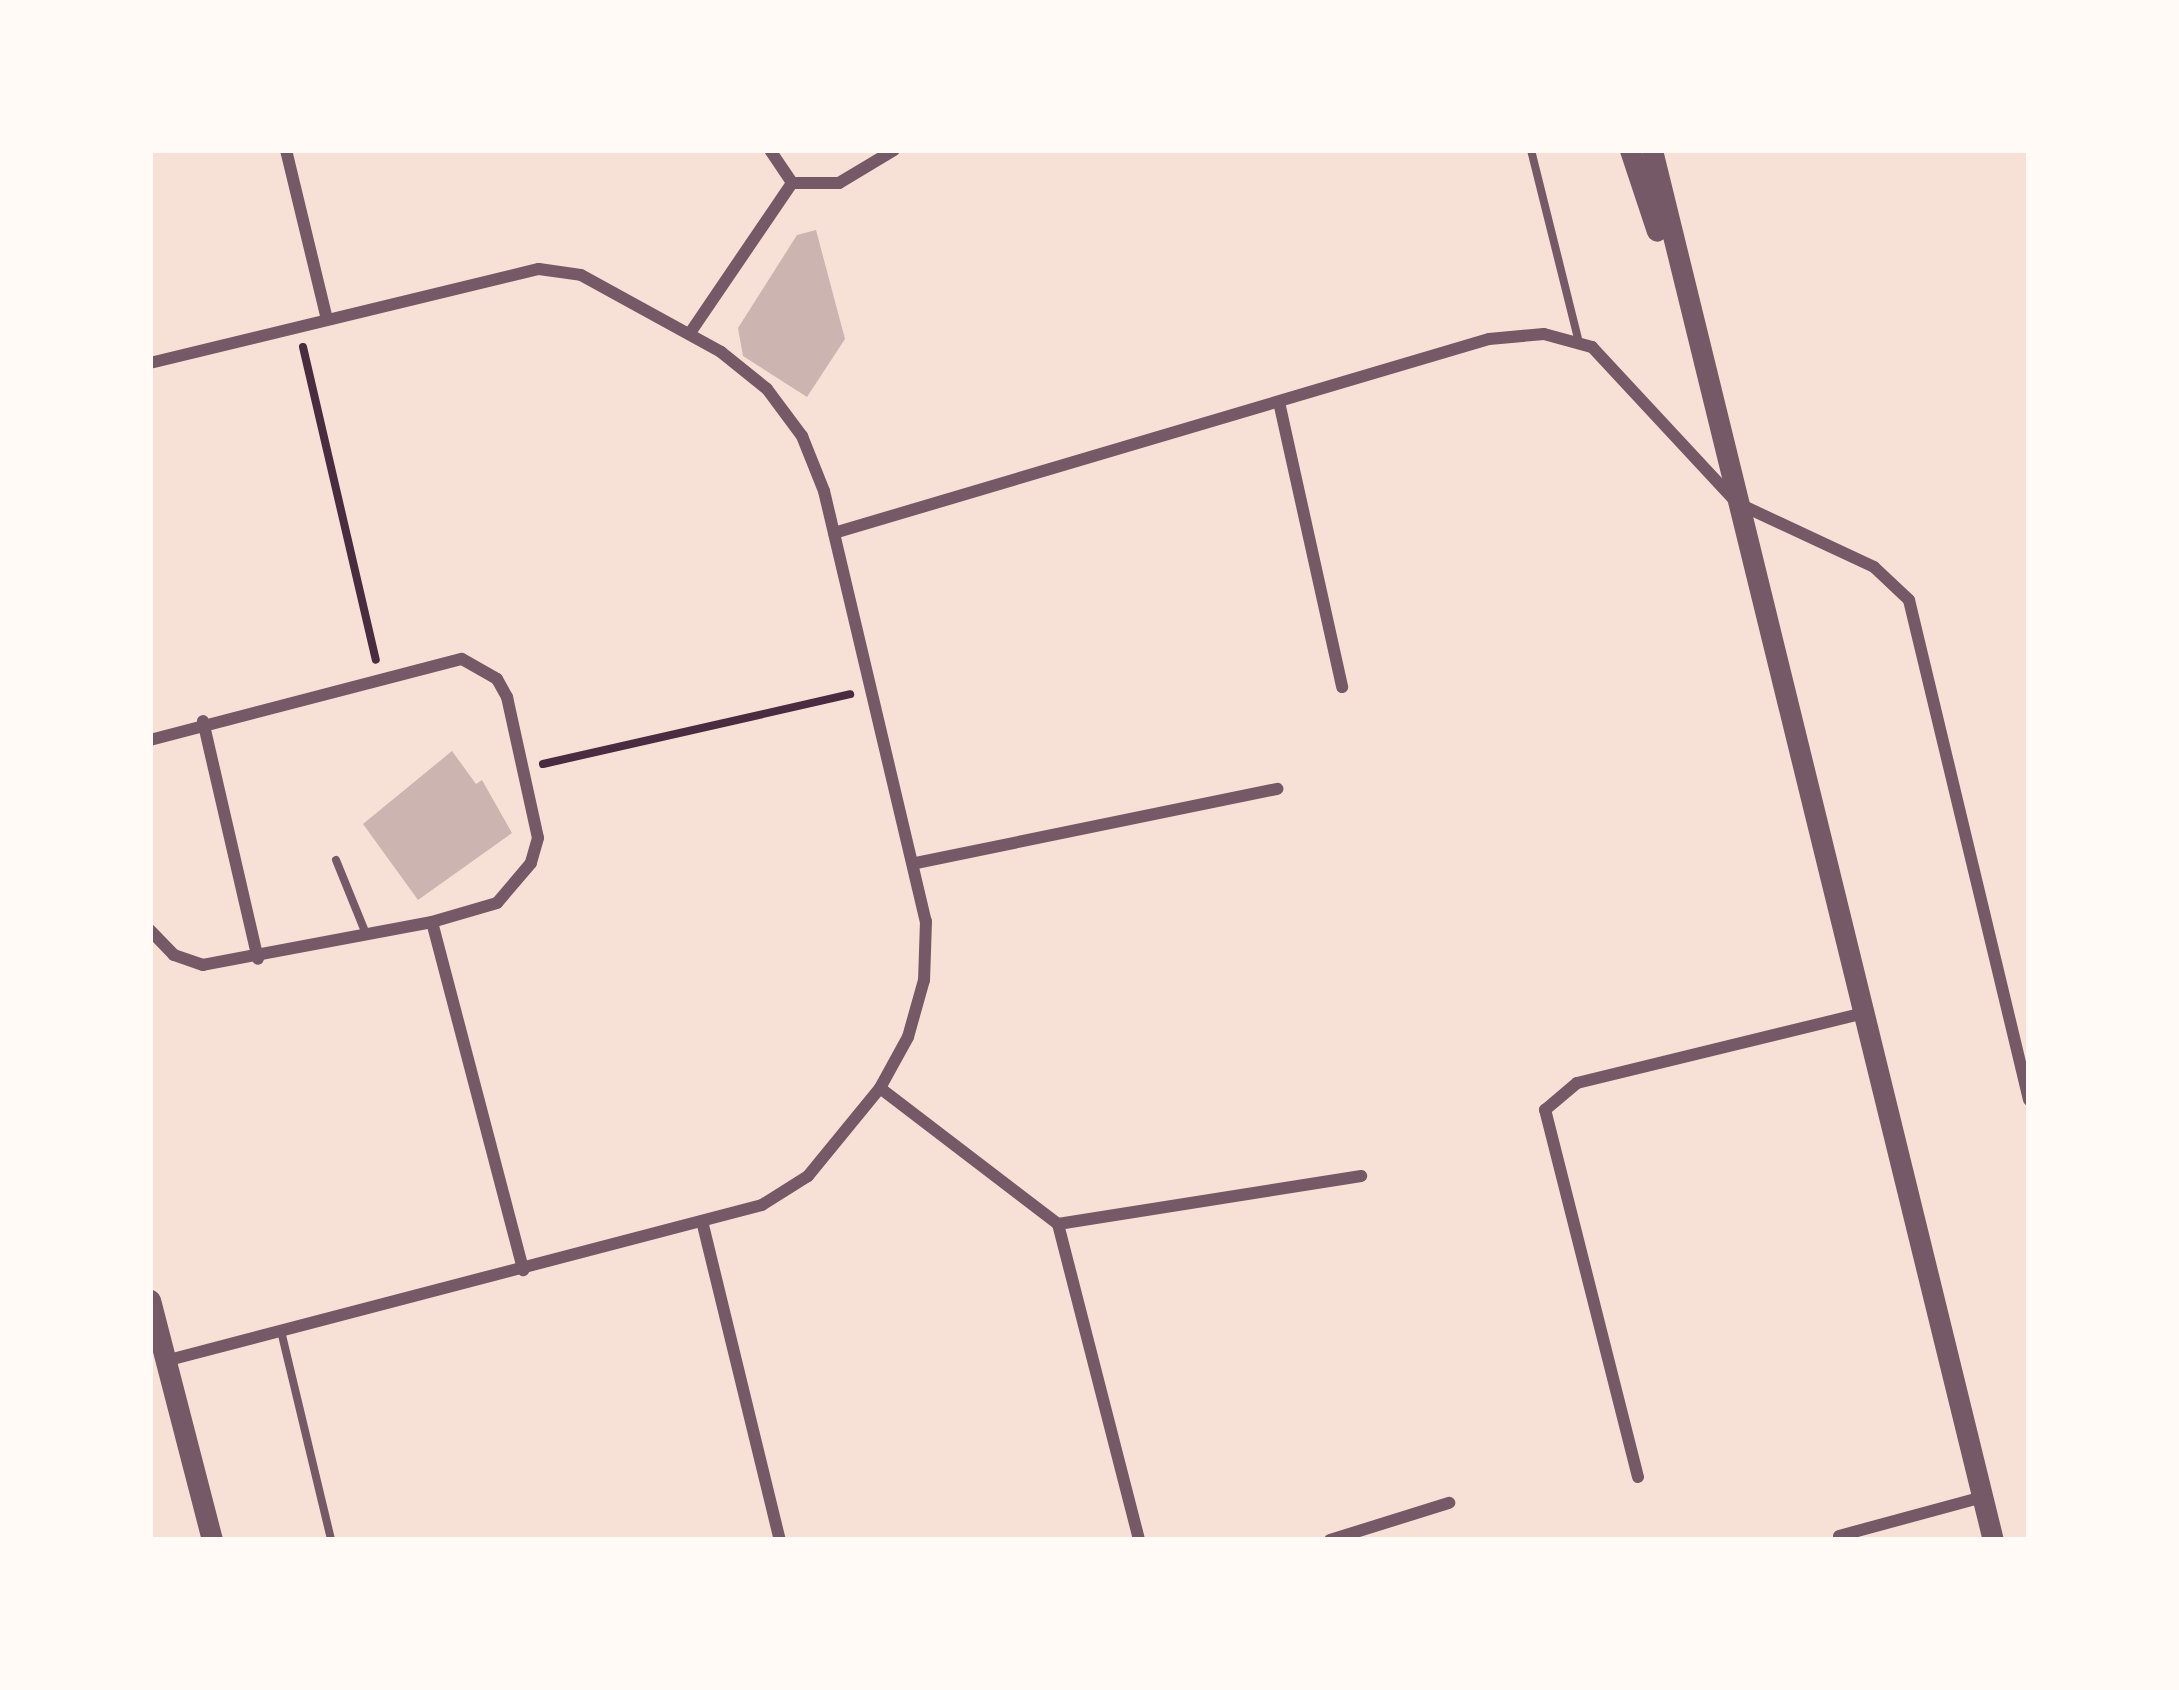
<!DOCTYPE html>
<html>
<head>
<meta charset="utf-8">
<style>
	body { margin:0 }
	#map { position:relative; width:2179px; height:1690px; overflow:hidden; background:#f7e1d7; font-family:"Roboto Condensed",sans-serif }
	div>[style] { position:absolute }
	.building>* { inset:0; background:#ccb4b1 }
	.path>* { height:8px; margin:-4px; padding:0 4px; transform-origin:4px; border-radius:4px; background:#4a2c40 }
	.service>* { height:8px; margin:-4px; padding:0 4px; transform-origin:4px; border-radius:4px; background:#755966 }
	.minor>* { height:12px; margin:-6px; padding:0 6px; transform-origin:6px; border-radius:6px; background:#755966 }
	.tertiary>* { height:21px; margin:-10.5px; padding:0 10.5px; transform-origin:10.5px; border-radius:10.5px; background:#755966 }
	span { translate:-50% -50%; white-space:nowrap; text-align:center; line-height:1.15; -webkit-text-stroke:10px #fffaf5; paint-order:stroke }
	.frame { position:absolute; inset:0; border:153px solid #fffaf5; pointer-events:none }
</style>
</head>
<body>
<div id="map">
	<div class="building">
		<i style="clip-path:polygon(816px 230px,845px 339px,807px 397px,743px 356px,738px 328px,797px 235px)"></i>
		<i style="clip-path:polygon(452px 751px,476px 784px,482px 780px,512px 833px,418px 900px,363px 824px)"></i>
	</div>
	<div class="path">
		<i style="left:303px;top:347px;width:321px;rotate:76.9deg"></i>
		<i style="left:543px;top:764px;width:315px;rotate:-12.8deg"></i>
	</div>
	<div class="service">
		<i style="left:1531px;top:150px;width:198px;rotate:76deg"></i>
		<i style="left:336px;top:860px;width:80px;rotate:67.9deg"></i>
		<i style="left:281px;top:1331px;width:215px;rotate:76.5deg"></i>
	</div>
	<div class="minor">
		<i style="left:286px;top:150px;width:170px;rotate:76.4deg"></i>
		<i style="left:770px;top:150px;width:40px;rotate:56deg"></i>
		<i style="left:792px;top:183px;width:47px"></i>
		<i style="left:839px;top:183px;width:64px;rotate:-31deg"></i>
		<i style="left:690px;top:333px;width:181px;rotate:-55.8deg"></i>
		<i style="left:150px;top:363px;width:400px;rotate:-13.6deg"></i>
		<i style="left:539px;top:269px;width:42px;rotate:8.1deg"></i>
		<i style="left:581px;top:275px;width:160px;rotate:28.8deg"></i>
		<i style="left:721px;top:352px;width:59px;rotate:38.8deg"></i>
		<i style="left:767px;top:389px;width:59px;rotate:53.3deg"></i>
		<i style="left:802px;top:436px;width:59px;rotate:68.2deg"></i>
		<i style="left:824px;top:491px;width:442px;rotate:76.7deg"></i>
		<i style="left:926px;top:921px;width:59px;rotate:91.9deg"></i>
		<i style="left:924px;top:980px;width:59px;rotate:105.7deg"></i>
		<i style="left:908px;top:1037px;width:58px;rotate:118.8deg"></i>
		<i style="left:880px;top:1088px;width:114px;rotate:129.3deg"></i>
		<i style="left:808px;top:1176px;width:54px;rotate:147.8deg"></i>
		<i style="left:762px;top:1205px;width:617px;rotate:165.36deg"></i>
		<i style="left:1279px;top:402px;width:292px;rotate:77.5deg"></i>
		<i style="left:834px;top:533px;width:683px;rotate:-16.5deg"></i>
		<i style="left:1489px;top:339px;width:55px;rotate:-5.2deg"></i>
		<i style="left:1544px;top:334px;width:50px;rotate:15.2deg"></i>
		<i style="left:1592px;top:347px;width:213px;rotate:47.1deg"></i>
		<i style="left:1737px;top:503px;width:151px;rotate:25deg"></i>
		<i style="left:1874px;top:567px;width:48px;rotate:43.3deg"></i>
		<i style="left:1909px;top:600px;width:514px;rotate:76.5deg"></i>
		<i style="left:203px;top:721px;width:244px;rotate:77deg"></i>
		<i style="left:150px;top:740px;width:322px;rotate:-14.6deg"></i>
		<i style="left:462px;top:659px;width:40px;rotate:29.7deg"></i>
		<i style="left:497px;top:679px;width:21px;rotate:61deg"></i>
		<i style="left:507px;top:697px;width:144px;rotate:77.6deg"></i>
		<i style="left:538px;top:838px;width:26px;rotate:106deg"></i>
		<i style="left:531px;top:863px;width:52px;rotate:130.4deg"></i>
		<i style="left:497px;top:903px;width:68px;rotate:163.7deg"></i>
		<i style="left:432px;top:922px;width:233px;rotate:169.4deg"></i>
		<i style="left:203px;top:965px;width:31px;rotate:-161deg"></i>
		<i style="left:174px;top:955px;width:35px;rotate:-134deg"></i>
		<i style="left:916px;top:863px;width:369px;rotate:-11.6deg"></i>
		<i style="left:432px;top:922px;width:360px;rotate:75.3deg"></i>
		<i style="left:880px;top:1088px;width:224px;rotate:37.4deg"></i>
		<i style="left:1058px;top:1224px;width:326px;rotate:75.6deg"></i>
		<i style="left:1058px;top:1224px;width:307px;rotate:-9deg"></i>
		<i style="left:703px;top:1225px;width:324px;rotate:76.3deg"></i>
		<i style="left:1638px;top:1477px;width:379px;rotate:-104.2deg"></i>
		<i style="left:1545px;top:1110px;width:42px;rotate:-40.2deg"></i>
		<i style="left:1577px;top:1083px;width:295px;rotate:-13.7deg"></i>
		<i style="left:1839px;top:1536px;width:149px;rotate:-15.2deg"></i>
		<i style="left:1330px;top:1540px;width:125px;rotate:-17.3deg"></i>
	</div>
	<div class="tertiary">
		<i style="left:1630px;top:150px;width:85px;rotate:71.6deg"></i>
		<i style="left:1652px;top:150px;width:1431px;rotate:76.22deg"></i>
		<i style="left:150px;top:1300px;width:248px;rotate:75.5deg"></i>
	</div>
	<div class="frame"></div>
</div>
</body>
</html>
